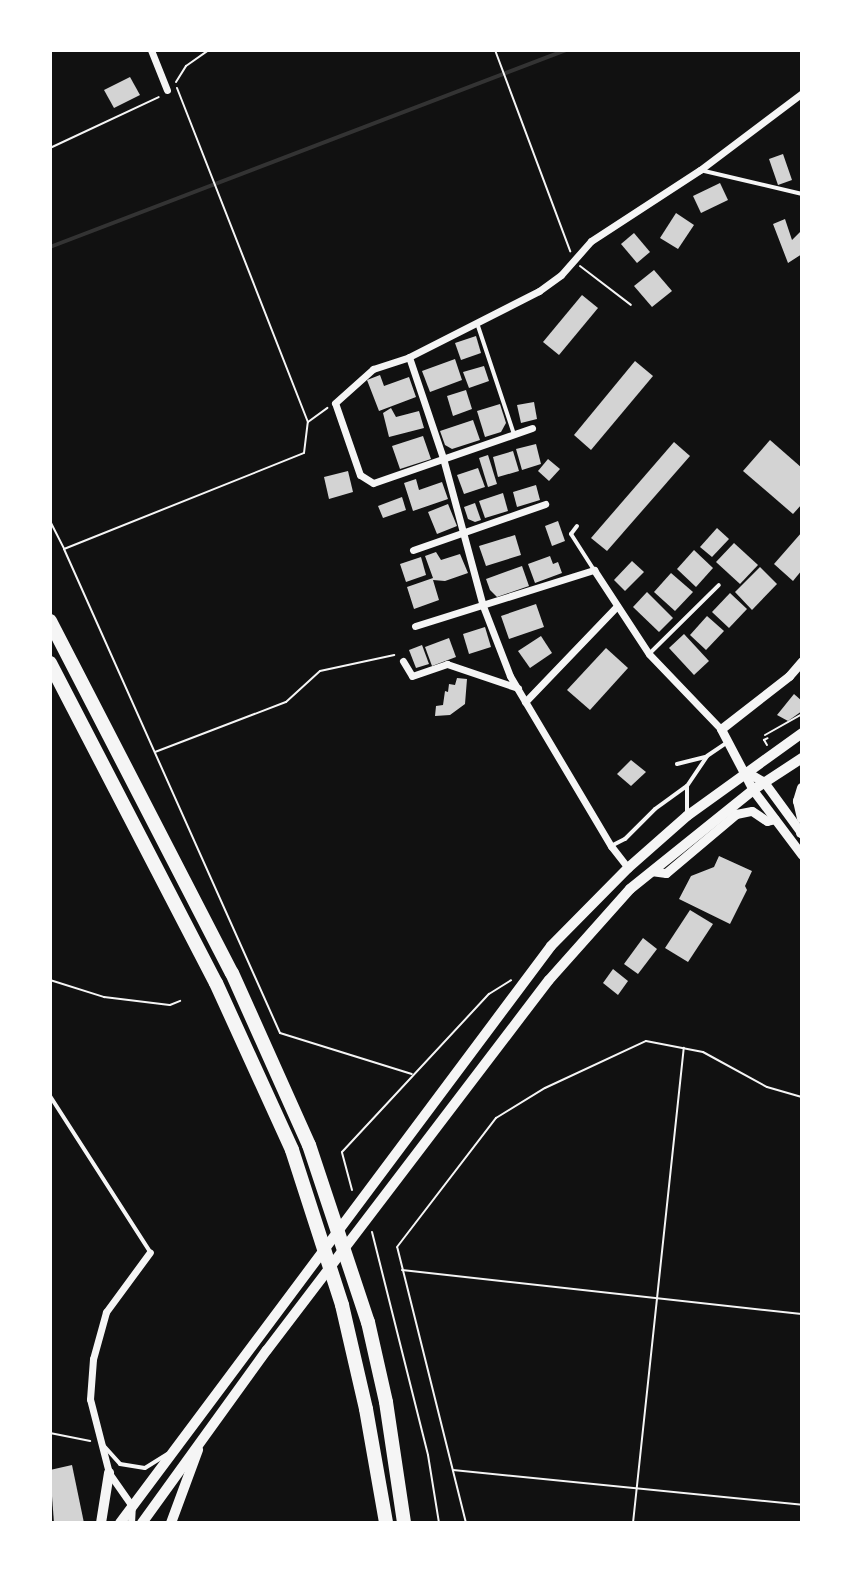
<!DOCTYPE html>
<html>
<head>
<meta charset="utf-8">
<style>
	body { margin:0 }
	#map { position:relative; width:852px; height:1573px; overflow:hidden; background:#111; font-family:Signika,sans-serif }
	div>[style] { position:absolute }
	.stream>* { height:4px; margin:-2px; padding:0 2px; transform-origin:2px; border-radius:2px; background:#333 }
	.building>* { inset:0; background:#d3d3d3 }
	.path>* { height:2px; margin:-1px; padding:0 1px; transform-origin:1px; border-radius:1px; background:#f5f5f5 }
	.service>* { height:4px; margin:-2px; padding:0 2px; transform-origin:2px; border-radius:2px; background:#f5f5f5 }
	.minor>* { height:7px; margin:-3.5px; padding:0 3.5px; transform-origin:3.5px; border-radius:3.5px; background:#f5f5f5 }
	.tertiary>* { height:9px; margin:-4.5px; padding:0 4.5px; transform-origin:4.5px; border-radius:4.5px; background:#f5f5f5 }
	.secondary>* { height:10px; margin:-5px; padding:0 5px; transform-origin:5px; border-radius:5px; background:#f5f5f5 }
	.motorway>* { height:14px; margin:-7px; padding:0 7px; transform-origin:7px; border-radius:7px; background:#f5f5f5 }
	span { translate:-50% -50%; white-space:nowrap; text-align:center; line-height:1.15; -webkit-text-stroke:6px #fff; paint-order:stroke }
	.frame { position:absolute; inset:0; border:52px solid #fff; pointer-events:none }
</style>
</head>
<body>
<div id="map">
	<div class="stream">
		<i style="left:50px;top:247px;width:552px;rotate:-20.9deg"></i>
	</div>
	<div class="building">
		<i style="clip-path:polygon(130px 77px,140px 95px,114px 108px,104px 90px)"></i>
		<i style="clip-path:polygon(783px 154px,792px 180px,778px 185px,769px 159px)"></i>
		<i style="clip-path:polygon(720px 183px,728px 200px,701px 213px,693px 196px)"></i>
		<i style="clip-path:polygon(676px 213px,694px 225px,678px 249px,660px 238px)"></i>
		<i style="clip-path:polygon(785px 219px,792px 240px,802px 230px,802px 254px,788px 263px,773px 224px)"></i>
		<i style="clip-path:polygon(634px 233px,650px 252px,637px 263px,621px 244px)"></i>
		<i style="clip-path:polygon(654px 270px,672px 291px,652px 307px,634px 286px)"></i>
		<i style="clip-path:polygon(582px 295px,598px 308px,559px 355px,543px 342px)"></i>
		<i style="clip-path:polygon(476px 336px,481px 353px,461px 360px,455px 343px)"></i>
		<i style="clip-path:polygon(455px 359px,462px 380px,430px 392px,422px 371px)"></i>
		<i style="clip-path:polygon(635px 361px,653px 376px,591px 450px,574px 435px)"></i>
		<i style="clip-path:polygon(484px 366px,489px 381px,469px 388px,463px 372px)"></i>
		<i style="clip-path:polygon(380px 375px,384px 386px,409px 377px,416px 397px,379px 411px,367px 380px)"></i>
		<i style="clip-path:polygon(466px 390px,472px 409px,453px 416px,447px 396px)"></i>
		<i style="clip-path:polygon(534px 402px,537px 419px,521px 423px,517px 405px)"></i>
		<i style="clip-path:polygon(500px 404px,506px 423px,501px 432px,485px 437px,477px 411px)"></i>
		<i style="clip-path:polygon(391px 408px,396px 417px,419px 411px,424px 428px,389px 437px,383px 413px)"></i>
		<i style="clip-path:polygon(473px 420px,480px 440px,452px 449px,445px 445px,440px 431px)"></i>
		<i style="clip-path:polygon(423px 436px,431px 459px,400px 469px,392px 446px)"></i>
		<i style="clip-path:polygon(770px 440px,802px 468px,802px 504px,793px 514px,743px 471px)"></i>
		<i style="clip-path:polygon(674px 442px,690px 456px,607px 551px,591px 538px)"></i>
		<i style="clip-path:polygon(536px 444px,541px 464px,522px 470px,516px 449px)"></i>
		<i style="clip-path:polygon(513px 451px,519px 471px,498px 477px,493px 457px)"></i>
		<i style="clip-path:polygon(488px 455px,497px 484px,488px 487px,479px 458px)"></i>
		<i style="clip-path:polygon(548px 459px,560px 469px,549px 481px,538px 471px)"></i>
		<i style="clip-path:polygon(478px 468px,485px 487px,464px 494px,457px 475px)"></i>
		<i style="clip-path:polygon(348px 471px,353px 492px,329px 499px,324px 477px)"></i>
		<i style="clip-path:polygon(416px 479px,419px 490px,442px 482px,448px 499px,413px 511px,404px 483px)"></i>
		<i style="clip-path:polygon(536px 485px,540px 500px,517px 507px,513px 492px)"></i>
		<i style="clip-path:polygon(503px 493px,508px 511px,485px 518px,479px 501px)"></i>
		<i style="clip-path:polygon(402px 497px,406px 510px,383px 518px,378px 506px)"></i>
		<i style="clip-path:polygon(475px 503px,481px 520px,475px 522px,468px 519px,464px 507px)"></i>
		<i style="clip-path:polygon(448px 504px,457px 526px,437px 534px,428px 512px)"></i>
		<i style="clip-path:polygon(558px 521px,565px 541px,552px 546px,545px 526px)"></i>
		<i style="clip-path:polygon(717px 528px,729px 539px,712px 557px,700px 547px)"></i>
		<i style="clip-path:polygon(802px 532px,802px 570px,793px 581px,774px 564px)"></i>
		<i style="clip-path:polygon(515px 535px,521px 555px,486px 566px,479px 546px)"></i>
		<i style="clip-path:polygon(734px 543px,758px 565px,740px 584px,716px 562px)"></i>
		<i style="clip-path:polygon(694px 550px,713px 568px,696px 587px,677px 569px)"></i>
		<i style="clip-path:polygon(436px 552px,441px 560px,460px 554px,468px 573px,445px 581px,433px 580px,439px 600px,414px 609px,407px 587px,433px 578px,425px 556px)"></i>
		<i style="clip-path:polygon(550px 556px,553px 564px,558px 562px,562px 573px,535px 583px,528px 564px)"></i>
		<i style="clip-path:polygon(421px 557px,426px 575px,406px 582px,400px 564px)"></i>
		<i style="clip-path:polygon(632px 561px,644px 572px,625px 591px,614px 580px)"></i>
		<i style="clip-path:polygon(522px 566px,529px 586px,497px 597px,490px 590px,486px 579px)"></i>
		<i style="clip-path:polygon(760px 567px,777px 584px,752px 610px,735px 592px)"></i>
		<i style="clip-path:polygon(671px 573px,693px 592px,675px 611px,654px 592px)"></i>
		<i style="clip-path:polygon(647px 592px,673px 618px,659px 632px,633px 607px)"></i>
		<i style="clip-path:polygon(730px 593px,747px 609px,729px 628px,712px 612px)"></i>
		<i style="clip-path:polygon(536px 604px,544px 627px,509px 639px,501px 616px)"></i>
		<i style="clip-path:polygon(707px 616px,724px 631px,706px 650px,690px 635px)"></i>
		<i style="clip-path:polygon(485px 627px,491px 647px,469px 654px,463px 634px)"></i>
		<i style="clip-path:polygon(684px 634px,709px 661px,694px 675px,669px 648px)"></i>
		<i style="clip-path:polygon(541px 636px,552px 653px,530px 668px,518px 651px)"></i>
		<i style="clip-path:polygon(449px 638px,456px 657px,432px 666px,425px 647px)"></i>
		<i style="clip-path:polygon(422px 645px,429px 664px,416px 668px,409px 650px)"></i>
		<i style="clip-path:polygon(606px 648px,628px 668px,590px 710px,567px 690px)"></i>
		<i style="clip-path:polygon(457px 678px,467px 679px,465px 704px,450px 715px,435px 716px,436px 706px,443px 705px,445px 691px,448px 692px,449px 684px,455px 685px)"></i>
		<i style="clip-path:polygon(794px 694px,802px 701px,802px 711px,788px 721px,777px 715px)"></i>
		<i style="clip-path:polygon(631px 760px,646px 772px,631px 786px,617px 774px)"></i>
		<i style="clip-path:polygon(719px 856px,752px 871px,745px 886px,747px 890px,730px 924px,679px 899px,691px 876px,714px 867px)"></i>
		<i style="clip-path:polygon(690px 910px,713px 924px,688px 962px,665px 948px)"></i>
		<i style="clip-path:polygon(643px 938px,657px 949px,638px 974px,624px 964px)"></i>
		<i style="clip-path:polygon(613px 969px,628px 981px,618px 995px,603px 983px)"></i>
		<i style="clip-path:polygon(72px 1465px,84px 1523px,54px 1523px,50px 1470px)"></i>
	</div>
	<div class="path">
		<i style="left:495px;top:50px;width:215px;rotate:69.5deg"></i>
		<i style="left:176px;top:82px;width:19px;rotate:-58deg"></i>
		<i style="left:186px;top:66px;width:28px;rotate:-35deg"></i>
		<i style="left:177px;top:88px;width:359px;rotate:68.6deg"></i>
		<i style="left:50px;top:148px;width:120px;rotate:-25.1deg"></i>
		<i style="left:580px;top:266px;width:64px;rotate:37.4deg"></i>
		<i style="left:50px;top:521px;width:31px;rotate:63deg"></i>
		<i style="left:64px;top:549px;width:258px;rotate:-21.8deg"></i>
		<i style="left:304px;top:453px;width:31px;rotate:-83deg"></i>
		<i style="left:308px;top:422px;width:24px;rotate:-36deg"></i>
		<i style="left:64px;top:549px;width:530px;rotate:65.95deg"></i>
		<i style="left:280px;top:1033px;width:138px;rotate:17.3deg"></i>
		<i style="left:765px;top:735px;width:43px;rotate:-29.6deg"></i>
		<i style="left:767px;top:745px;width:6px;rotate:-121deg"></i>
		<i style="left:764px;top:740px;width:4px;rotate:-27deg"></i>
		<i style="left:155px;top:752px;width:140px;rotate:-20.9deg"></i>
		<i style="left:286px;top:702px;width:46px;rotate:-42.4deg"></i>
		<i style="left:320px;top:671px;width:76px;rotate:-12.2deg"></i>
		<i style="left:50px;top:980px;width:57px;rotate:17.5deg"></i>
		<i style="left:104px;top:997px;width:66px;rotate:6.9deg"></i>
		<i style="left:170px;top:1005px;width:11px;rotate:-22deg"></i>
		<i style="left:352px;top:1190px;width:39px;rotate:-105deg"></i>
		<i style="left:342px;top:1152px;width:216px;rotate:-47.1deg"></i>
		<i style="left:489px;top:994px;width:26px;rotate:-32deg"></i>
		<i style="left:372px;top:1232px;width:230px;rotate:75.9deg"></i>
		<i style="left:428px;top:1455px;width:69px;rotate:80.8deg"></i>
		<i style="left:402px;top:1270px;width:402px;rotate:6.3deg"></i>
		<i style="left:50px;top:1433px;width:41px;rotate:11.3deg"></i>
		<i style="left:453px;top:1470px;width:351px;rotate:5.7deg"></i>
		<i style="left:466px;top:1523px;width:284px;rotate:-104deg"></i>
		<i style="left:397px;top:1247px;width:163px;rotate:-52.5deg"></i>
		<i style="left:496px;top:1118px;width:57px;rotate:-31.5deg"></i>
		<i style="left:545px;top:1088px;width:111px;rotate:-25deg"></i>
		<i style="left:646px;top:1041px;width:58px;rotate:10.9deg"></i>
		<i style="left:703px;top:1052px;width:73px;rotate:28.7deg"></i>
		<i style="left:767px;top:1087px;width:36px;rotate:16deg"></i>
		<i style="left:633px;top:1523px;width:478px;rotate:-83.9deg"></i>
	</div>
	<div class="service">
		<i style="left:700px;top:170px;width:105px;rotate:13.2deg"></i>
		<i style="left:477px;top:323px;width:117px;rotate:71.6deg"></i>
		<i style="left:577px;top:526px;width:10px;rotate:127deg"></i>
		<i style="left:571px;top:534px;width:43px;rotate:57.4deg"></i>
		<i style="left:649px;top:654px;width:98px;rotate:-44.6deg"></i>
		<i style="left:677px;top:764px;width:29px;rotate:-14deg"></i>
		<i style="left:687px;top:814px;width:28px;rotate:-90deg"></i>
		<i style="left:687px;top:786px;width:36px;rotate:-56deg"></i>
		<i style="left:707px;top:756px;width:23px;rotate:-34deg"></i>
		<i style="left:611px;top:846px;width:16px;rotate:-27deg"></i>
		<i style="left:625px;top:839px;width:42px;rotate:-45deg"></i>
		<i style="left:655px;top:809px;width:39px;rotate:-36deg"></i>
		<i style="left:50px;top:1096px;width:185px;rotate:57.3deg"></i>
		<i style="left:104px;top:1446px;width:24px;rotate:48deg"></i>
		<i style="left:120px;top:1464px;width:25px;rotate:9deg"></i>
		<i style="left:145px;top:1468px;width:26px;rotate:-32deg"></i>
	</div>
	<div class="minor">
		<i style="left:151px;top:50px;width:43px;rotate:68.2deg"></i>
		<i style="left:409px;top:357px;width:107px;rotate:71.4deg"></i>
		<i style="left:443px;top:458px;width:153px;rotate:74.9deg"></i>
		<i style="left:483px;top:606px;width:75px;rotate:68.9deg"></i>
		<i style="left:510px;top:676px;width:198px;rotate:59.3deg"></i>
		<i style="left:611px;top:846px;width:28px;rotate:52deg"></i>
		<i style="left:532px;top:428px;width:168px;rotate:160.9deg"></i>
		<i style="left:373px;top:483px;width:15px;rotate:-148deg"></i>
		<i style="left:360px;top:475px;width:76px;rotate:-109.1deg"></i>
		<i style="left:335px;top:403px;width:51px;rotate:-41.8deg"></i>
		<i style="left:373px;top:369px;width:38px;rotate:-18deg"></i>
		<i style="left:409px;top:357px;width:146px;rotate:-26.9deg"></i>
		<i style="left:539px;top:291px;width:27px;rotate:-36deg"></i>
		<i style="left:561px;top:275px;width:45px;rotate:-48.6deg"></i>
		<i style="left:591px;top:241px;width:130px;rotate:-33.1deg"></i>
		<i style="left:700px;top:170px;width:128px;rotate:-37deg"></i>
		<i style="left:413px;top:550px;width:140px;rotate:-19.2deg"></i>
		<i style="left:415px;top:626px;width:188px;rotate:-17.4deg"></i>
		<i style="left:594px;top:570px;width:100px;rotate:56.8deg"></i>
		<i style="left:649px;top:654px;width:104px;rotate:46.2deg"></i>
		<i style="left:403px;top:661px;width:17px;rotate:59deg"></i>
		<i style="left:412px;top:676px;width:37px;rotate:-19deg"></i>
		<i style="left:447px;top:664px;width:75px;rotate:18.7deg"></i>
		<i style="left:525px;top:702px;width:133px;rotate:-46.2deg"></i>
		<i style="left:131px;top:1523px;width:17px;rotate:-87deg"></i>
		<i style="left:132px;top:1506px;width:40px;rotate:-124.9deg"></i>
		<i style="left:109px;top:1473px;width:76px;rotate:-104.4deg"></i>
		<i style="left:90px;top:1399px;width:40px;rotate:-85.7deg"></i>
		<i style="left:93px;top:1359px;width:49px;rotate:-74.5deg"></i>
		<i style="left:106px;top:1312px;width:74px;rotate:-53.7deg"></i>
	</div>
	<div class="tertiary">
		<i style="left:802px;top:661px;width:20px;rotate:131deg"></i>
		<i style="left:789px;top:676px;width:86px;rotate:142.1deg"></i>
		<i style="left:721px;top:729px;width:69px;rotate:62.3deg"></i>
		<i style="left:753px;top:790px;width:81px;rotate:53deg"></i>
		<i style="left:745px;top:771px;width:22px;rotate:30deg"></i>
		<i style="left:764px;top:782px;width:64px;rotate:53.8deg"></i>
		<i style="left:651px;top:871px;width:15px;rotate:8deg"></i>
		<i style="left:666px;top:873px;width:92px;rotate:-40.1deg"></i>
		<i style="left:736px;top:814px;width:16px;rotate:-11deg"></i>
		<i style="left:752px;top:811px;width:18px;rotate:34deg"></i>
		<i style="left:767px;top:821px;width:8px;rotate:-14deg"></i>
	</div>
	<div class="secondary">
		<i style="left:802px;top:788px;width:14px;rotate:107deg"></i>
		<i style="left:798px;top:801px;width:18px;rotate:77deg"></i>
		<i style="left:801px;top:833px;width:1px"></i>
		<i style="left:101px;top:1523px;width:51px;rotate:-80.9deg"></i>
		<i style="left:120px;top:1523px;width:720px;rotate:-53.24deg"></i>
		<i style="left:551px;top:946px;width:110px;rotate:-45.4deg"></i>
		<i style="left:628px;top:868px;width:79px;rotate:-41.4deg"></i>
		<i style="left:687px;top:816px;width:142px;rotate:-35.8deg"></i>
		<i style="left:142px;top:1523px;width:213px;rotate:-54.2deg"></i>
		<i style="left:267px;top:1350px;width:465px;rotate:-52.7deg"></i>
		<i style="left:549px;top:980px;width:122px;rotate:-48.3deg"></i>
		<i style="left:630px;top:889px;width:158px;rotate:-38.8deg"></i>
		<i style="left:753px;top:790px;width:59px;rotate:-33.1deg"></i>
		<i style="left:171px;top:1523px;width:78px;rotate:-69.7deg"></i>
	</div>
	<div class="motorway">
		<i style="left:50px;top:621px;width:396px;rotate:62.7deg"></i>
		<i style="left:232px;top:973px;width:188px;rotate:65.9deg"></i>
		<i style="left:309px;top:1145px;width:187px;rotate:71.6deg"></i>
		<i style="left:368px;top:1322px;width:82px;rotate:77.3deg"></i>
		<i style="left:386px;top:1402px;width:122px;rotate:81.5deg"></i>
		<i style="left:50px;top:663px;width:360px;rotate:62.6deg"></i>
		<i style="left:216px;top:983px;width:183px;rotate:65.5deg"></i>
		<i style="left:292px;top:1150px;width:163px;rotate:72.1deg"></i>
		<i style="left:342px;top:1305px;width:107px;rotate:77deg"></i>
		<i style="left:366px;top:1409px;width:116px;rotate:80deg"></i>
	</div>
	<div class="frame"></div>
</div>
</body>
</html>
